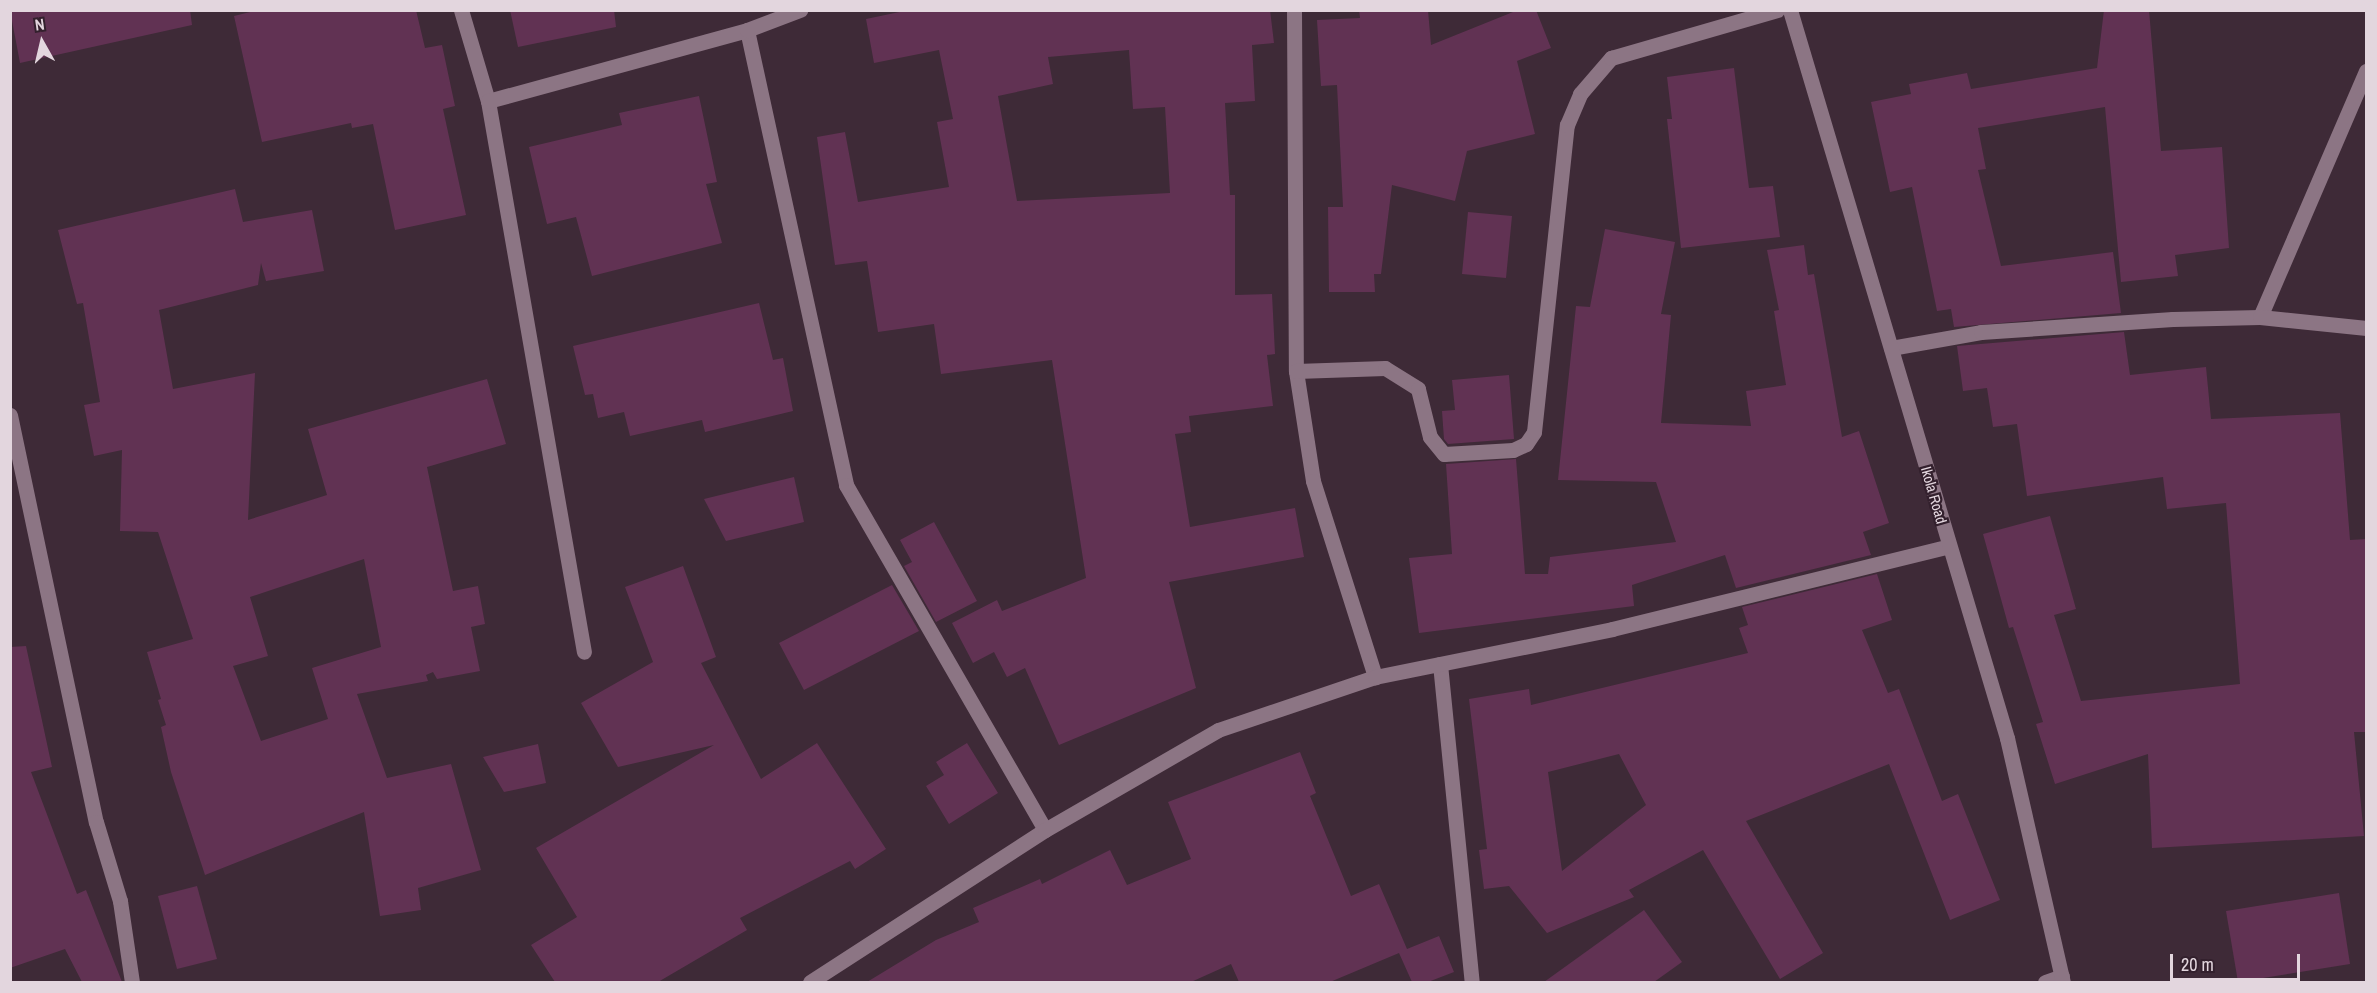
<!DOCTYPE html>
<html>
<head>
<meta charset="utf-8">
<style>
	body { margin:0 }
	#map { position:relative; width:2377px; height:993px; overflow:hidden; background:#3e2a37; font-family:"Archivo Narrow",sans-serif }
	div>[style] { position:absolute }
	.building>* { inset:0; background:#613253 }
	.street>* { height:15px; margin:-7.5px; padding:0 7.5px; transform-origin:7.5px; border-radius:7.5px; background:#8c7584 }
	.secondary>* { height:15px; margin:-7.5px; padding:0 7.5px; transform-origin:7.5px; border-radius:7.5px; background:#8c7584 }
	span { translate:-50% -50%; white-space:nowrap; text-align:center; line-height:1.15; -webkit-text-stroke:4.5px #33202d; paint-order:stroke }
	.street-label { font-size:15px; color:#e3d6de }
	.frame { position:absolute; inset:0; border:12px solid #e3d6de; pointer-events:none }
	.north { position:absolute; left:12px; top:12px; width:60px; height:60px; -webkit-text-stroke:4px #33202d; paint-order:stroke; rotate:352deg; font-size:16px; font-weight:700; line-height:24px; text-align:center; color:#e3d6de }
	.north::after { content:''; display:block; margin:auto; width:21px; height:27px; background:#e3d6de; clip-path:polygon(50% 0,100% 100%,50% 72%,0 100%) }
	.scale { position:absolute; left:2170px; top:954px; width:130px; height:27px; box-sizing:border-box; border:3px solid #e3d6de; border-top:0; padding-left:8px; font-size:18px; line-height:21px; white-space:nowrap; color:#e3d6de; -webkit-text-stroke:4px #33202d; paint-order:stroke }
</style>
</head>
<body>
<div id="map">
	<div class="building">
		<i style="clip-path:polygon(10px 10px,190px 10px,192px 25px,20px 63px)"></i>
		<i style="clip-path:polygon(258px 10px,416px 10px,425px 48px,442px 45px,455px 106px,443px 109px,466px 215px,395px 230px,373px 124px,352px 128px,351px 123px,262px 142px,234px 16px)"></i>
		<i style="clip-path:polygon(510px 10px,614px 10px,616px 27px,518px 47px)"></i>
		<i style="clip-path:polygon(evenodd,909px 10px,1270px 10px,1274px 43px,1252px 45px,1255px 101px,1225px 103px,1230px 195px,1235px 195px,1235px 295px,1272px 294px,1275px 354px,1267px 355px,1273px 406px,1189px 416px,1191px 432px,1175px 434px,1190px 527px,1295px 508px,1304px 557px,1169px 582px,1196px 688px,1059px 745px,1025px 668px,1007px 677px,994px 652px,973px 663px,952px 623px,997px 600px,1002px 611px,1086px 578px,1052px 360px,941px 374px,934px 324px,878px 332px,867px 261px,835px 265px,817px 137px,845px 132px,858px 202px,949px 187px,937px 122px,953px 119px,939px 50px,874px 63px,866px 19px,909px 10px,1129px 50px,1133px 109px,1165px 107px,1170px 193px,1017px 201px,998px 96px,1053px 84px,1048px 57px,1129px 50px)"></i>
		<i style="clip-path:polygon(1359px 10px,1428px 10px,1431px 45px,1518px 10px,1536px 10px,1551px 48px,1517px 61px,1535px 134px,1467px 151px,1455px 201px,1392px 185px,1381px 274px,1374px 274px,1375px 292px,1329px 292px,1328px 207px,1343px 207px,1337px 85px,1321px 86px,1317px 20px,1360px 18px)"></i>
		<i style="clip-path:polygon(2104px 10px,2149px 10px,2161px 151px,2222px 147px,2229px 248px,2175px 255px,2178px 276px,2121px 282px,2105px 107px,1978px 128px,1986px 169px,1978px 170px,2001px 266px,2113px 252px,2121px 313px,1954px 327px,1951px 309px,1937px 311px,1912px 187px,1890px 192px,1871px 102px,1911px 94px,1909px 84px,1967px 73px,1971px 89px,2097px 68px)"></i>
		<i style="clip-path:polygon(1734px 68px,1749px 188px,1773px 186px,1780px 237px,1681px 248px,1667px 119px,1672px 119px,1667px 77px)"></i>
		<i style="clip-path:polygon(699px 96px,717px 182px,706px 184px,722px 243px,592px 276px,576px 217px,547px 224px,529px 147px,622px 125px,619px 113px)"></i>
		<i style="clip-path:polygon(evenodd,235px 189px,243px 222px,312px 210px,324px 271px,266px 281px,261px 263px,258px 285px,159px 310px,173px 389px,255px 373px,248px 520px,327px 495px,308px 429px,487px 379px,506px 444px,427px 467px,453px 591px,478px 586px,485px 624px,471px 627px,480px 671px,437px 679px,433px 672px,426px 675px,428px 681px,357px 694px,387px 778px,451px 764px,481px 870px,418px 888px,421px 910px,380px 916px,364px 812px,205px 875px,171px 772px,161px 727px,166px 725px,158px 700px,161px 699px,147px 652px,193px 639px,158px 532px,120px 531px,122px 450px,94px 456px,84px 405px,100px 402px,83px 303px,77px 304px,58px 230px,235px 189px,364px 559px,381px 647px,312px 668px,328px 719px,261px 741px,233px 666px,268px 656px,250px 597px,364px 559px)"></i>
		<i style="clip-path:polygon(1468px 212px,1512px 216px,1506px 278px,1462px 274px)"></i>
		<i style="clip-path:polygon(1605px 229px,1675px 242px,1661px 314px,1671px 315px,1661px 423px,1751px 426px,1746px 391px,1786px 385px,1774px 311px,1779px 310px,1767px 250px,1804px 245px,1808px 275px,1814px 274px,1842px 437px,1859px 431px,1889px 523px,1863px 532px,1871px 555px,1736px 588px,1725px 555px,1632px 585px,1634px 606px,1419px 633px,1409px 558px,1452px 554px,1446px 464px,1516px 459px,1525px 574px,1548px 574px,1550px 557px,1676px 542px,1656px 482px,1558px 480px,1576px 306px,1590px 307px)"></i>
		<i style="clip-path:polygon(759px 303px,773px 360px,783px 358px,793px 411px,705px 432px,702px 420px,630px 436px,624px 412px,598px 418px,593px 394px,585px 395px,573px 346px)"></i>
		<i style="clip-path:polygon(2124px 332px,2130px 375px,2206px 367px,2211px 419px,2340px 413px,2350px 540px,2367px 539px,2367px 732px,2354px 732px,2364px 836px,2152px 848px,2148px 754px,2055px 784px,2036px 724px,2043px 722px,2013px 627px,2009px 628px,1983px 534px,2050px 516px,2076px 609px,2054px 615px,2081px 701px,2240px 684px,2226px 503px,2167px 509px,2163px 477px,2027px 496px,2017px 424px,1993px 427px,1987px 388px,1963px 391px,1957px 346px)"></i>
		<i style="clip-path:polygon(1509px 375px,1514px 439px,1448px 444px,1444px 439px,1442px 411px,1455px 410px,1452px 380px)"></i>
		<i style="clip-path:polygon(794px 477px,804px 522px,726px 541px,704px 499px)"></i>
		<i style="clip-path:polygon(934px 522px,977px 601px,936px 622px,904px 566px,912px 562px,900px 540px)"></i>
		<i style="clip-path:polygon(683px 566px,716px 657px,701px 663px,761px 779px,817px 743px,886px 849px,855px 869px,850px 861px,740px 918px,747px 930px,658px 982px,555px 982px,531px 945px,577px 917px,536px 848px,714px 745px,618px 767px,581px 703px,653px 662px,625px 587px)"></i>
		<i style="clip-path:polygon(evenodd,1877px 574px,1892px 620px,1862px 630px,1888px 693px,1899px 689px,1942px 801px,1958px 794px,2000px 900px,1950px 920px,1889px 764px,1746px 821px,1823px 953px,1780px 979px,1703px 850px,1629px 890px,1634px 897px,1547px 933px,1509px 886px,1484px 889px,1479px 850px,1487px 849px,1469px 699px,1529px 689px,1531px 705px,1748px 653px,1739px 628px,1748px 625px,1742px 607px,1877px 574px,1619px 754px,1646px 805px,1562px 871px,1548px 772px,1619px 754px)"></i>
		<i style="clip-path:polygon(892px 585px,919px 631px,804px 690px,779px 643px)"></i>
		<i style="clip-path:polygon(26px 646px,52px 767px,31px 772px,77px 894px,86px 890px,122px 982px,82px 982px,65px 949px,10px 968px,10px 647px)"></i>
		<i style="clip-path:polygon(967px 743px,998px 793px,949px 824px,926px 786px,944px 775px,936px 762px)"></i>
		<i style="clip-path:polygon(538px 744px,546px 783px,504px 792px,483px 757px)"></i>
		<i style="clip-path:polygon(1300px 752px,1316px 793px,1310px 796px,1351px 896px,1379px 884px,1407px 949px,1439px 936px,1454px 972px,1428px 982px,1412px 982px,1399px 953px,1330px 982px,1239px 982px,1231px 964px,1191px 982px,867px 982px,936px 940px,979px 922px,973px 908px,1040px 879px,1042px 884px,1110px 850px,1127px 885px,1191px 859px,1168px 802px)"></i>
		<i style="clip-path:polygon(197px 886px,217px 959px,177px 969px,158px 896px)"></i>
		<i style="clip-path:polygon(2339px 893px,2350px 964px,2238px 982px,2226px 911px)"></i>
		<i style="clip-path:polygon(1644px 910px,1682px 962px,1654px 982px,1544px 982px)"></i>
	</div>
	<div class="street">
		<i style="left:461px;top:10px;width:95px;rotate:73.5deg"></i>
		<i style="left:488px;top:101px;width:559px;rotate:80.12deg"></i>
		<i style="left:1294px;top:10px;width:361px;rotate:89.7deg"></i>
		<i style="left:1296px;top:371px;width:111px;rotate:81.2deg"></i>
		<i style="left:1313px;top:481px;width:206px;rotate:72.4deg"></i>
		<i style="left:747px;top:30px;width:466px;rotate:77.7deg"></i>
		<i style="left:846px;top:485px;width:398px;rotate:60deg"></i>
		<i style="left:488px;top:101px;width:269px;rotate:-15.3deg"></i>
		<i style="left:747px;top:30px;width:57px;rotate:-20.7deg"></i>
		<i style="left:2260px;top:317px;width:268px;rotate:-66.7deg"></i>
		<i style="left:1891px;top:348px;width:91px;rotate:-10.1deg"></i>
		<i style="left:1981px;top:332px;width:192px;rotate:-3.9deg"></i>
		<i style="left:2173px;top:319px;width:87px;rotate:-1.3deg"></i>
		<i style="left:2260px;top:317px;width:107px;rotate:5.9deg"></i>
		<i style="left:1296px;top:371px;width:89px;rotate:-1.9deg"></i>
		<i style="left:1385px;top:368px;width:39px;rotate:32deg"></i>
		<i style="left:1418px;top:389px;width:49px;rotate:76deg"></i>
		<i style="left:1430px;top:437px;width:22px;rotate:51deg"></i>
		<i style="left:1444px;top:454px;width:69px;rotate:-3.3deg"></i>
		<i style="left:1513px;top:450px;width:14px;rotate:-25deg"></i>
		<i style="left:1526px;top:444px;width:14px;rotate:-56deg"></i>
		<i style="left:1534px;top:432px;width:309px;rotate:-83.9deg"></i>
		<i style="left:1567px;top:125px;width:34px;rotate:-67deg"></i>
		<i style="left:1580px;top:94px;width:48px;rotate:-49.3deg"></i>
		<i style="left:1611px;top:58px;width:173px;rotate:-16.1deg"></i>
		<i style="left:10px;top:415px;width:416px;rotate:78.1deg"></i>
		<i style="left:96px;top:822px;width:83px;rotate:73.1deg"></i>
		<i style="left:120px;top:901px;width:82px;rotate:81.6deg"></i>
		<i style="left:1440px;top:664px;width:320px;rotate:84.3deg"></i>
		<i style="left:810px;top:982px;width:280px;rotate:-32.9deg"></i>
		<i style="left:1045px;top:830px;width:200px;rotate:-30deg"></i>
		<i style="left:1218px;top:730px;width:166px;rotate:-18.7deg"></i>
		<i style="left:1375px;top:677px;width:242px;rotate:-11.4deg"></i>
		<i style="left:1612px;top:629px;width:347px;rotate:-13.8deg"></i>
		<i style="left:2045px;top:982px;width:18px;rotate:-19deg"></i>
	</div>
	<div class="secondary">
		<i style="left:1790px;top:10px;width:760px;rotate:73.4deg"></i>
		<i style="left:2007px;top:738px;width:250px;rotate:77.1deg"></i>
	</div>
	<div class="street-label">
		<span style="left:1934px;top:495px;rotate:74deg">Ikola Road</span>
	</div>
	<div class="frame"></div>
	<div class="north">N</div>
	<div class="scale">20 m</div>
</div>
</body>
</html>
